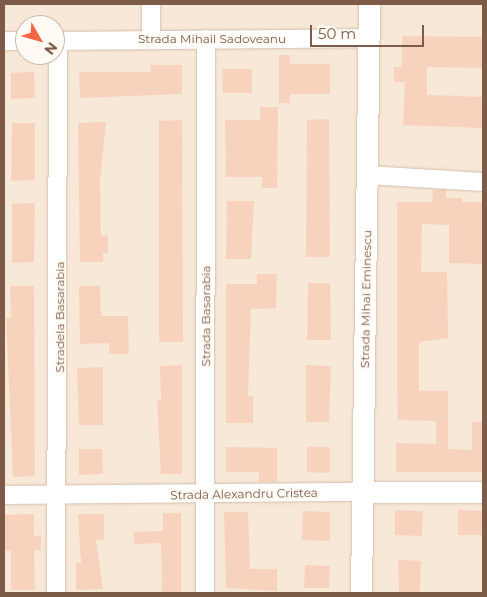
<!DOCTYPE html>
<html>
<head>
<meta charset="utf-8">
<style>
	body { margin:0 }
	#map { position:relative; width:487px; height:597px; overflow:hidden; background:#fff6ea; font-family:Montserrat,sans-serif }
	div>[style] { position:absolute }
	.residential>* { inset:0; background:#f7e8d7 }
	.building>* { inset:0; background:#f7d3be }
	.roads { filter:drop-shadow(0 0 1px #d4bdad) drop-shadow(0 0 1px #d4bdad) }
	.minor>* { height:18px; margin:-9px; padding:0 9px; transform-origin:9px; border-radius:9px; background:#fff }
	.tertiary>* { height:21px; margin:-10.5px; padding:0 10.5px; transform-origin:10.5px; border-radius:10.5px; background:#fff }
	span { translate:-50% -50%; white-space:nowrap; text-align:center; line-height:1.15; -webkit-text-stroke:4px #fffaf3; paint-order:stroke }
	.street-label { font-size:12px; color:#7e5a49 }
	.frame { position:absolute; inset:0; border:5px solid #7e5a49; pointer-events:none }
	.north { position:absolute; left:15px; top:15px; width:50px; height:50px; box-sizing:border-box; background:#fffaf3; border:1px solid #cbbaaf; border-radius:50%; rotate:128deg; font-size:14px; font-weight:700; line-height:20px; text-align:center; color:#7e5a49 }
	.north::after { content:''; display:block; margin:auto; width:18px; height:22px; background:#f56543; clip-path:polygon(50% 0,100% 100%,50% 72%,0 100%) }
	.scale { position:absolute; left:310px; top:25px; width:114px; height:22px; box-sizing:border-box; border:2px solid #7e5a49; border-top:0; padding-left:6px; font-size:15px; line-height:18px; white-space:nowrap; color:#7e5a49; -webkit-text-stroke:4px #fffaf3; paint-order:stroke }
</style>
</head>
<body>
<div id="map">
	<div class="residential">
		<i style="clip-path:polygon(evenodd,4px 4px,483px 4px,483px 593px,4px 593px,4px 4px,25px 25px,55px 25px,55px 55px,25px 55px,25px 25px)"></i>
	</div>
	<div class="building">
		<i style="clip-path:polygon(402px 36px,483px 37px,483px 68px,427px 67px,427px 95px,483px 97px,483px 128px,403px 125px,405px 82px,394px 82px,394px 67px,402px 67px)"></i>
		<i style="clip-path:polygon(279px 55px,290px 55px,290px 64px,330px 64px,330px 94px,290px 94px,290px 103px,279px 103px)"></i>
		<i style="clip-path:polygon(150px 65px,182px 65px,182px 94px,80px 98px,79px 72px,151px 72px)"></i>
		<i style="clip-path:polygon(222px 69px,252px 69px,252px 93px,223px 93px)"></i>
		<i style="clip-path:polygon(34px 72px,35px 98px,11px 99px,11px 73px)"></i>
		<i style="clip-path:polygon(260px 107px,278px 107px,277px 188px,262px 188px,262px 177px,226px 177px,225px 120px,260px 120px)"></i>
		<i style="clip-path:polygon(329px 119px,330px 257px,306px 257px,307px 120px)"></i>
		<i style="clip-path:polygon(182px 120px,183px 342px,159px 342px,159px 121px)"></i>
		<i style="clip-path:polygon(106px 122px,100px 181px,101px 236px,108px 235px,108px 253px,103px 253px,103px 262px,80px 262px,78px 123px)"></i>
		<i style="clip-path:polygon(12px 123px,35px 123px,35px 180px,11px 181px)"></i>
		<i style="clip-path:polygon(433px 190px,446px 190px,446px 198px,462px 198px,462px 202px,483px 202px,483px 264px,449px 263px,449px 225px,422px 224px,421px 272px,447px 272px,448px 338px,419px 342px,419px 391px,448px 391px,448px 449px,472px 450px,472px 422px,483px 422px,483px 472px,396px 472px,396px 443px,436px 444px,436px 421px,398px 420px,397px 389px,397px 202px,432px 202px)"></i>
		<i style="clip-path:polygon(227px 201px,254px 201px,251px 259px,226px 259px)"></i>
		<i style="clip-path:polygon(35px 203px,34px 262px,12px 263px,12px 204px)"></i>
		<i style="clip-path:polygon(257px 274px,277px 274px,276px 308px,251px 309px,248px 396px,253px 396px,253px 423px,226px 423px,226px 284px,257px 284px)"></i>
		<i style="clip-path:polygon(308px 283px,330px 283px,331px 340px,307px 340px)"></i>
		<i style="clip-path:polygon(10px 286px,34px 286px,35px 476px,13px 477px,6px 318px,11px 318px)"></i>
		<i style="clip-path:polygon(79px 286px,100px 286px,101px 316px,128px 316px,129px 354px,109px 354px,109px 343px,80px 344px)"></i>
		<i style="clip-path:polygon(182px 365px,182px 474px,161px 474px,157px 400px,161px 400px,160px 366px)"></i>
		<i style="clip-path:polygon(306px 365px,331px 366px,329px 422px,306px 422px)"></i>
		<i style="clip-path:polygon(103px 367px,103px 425px,79px 425px,77px 368px)"></i>
		<i style="clip-path:polygon(226px 447px,277px 448px,277px 482px,259px 482px,259px 472px,226px 472px)"></i>
		<i style="clip-path:polygon(307px 447px,330px 447px,330px 473px,307px 472px)"></i>
		<i style="clip-path:polygon(79px 449px,102px 449px,103px 474px,79px 475px)"></i>
		<i style="clip-path:polygon(395px 510px,423px 511px,422px 536px,395px 535px)"></i>
		<i style="clip-path:polygon(458px 510px,483px 511px,483px 535px,458px 535px)"></i>
		<i style="clip-path:polygon(303px 511px,330px 512px,330px 541px,302px 540px)"></i>
		<i style="clip-path:polygon(224px 512px,248px 512px,250px 569px,277px 569px,277px 591px,226px 588px)"></i>
		<i style="clip-path:polygon(163px 513px,181px 513px,181px 593px,162px 593px,161px 543px,134px 544px,134px 532px,163px 531px)"></i>
		<i style="clip-path:polygon(34px 514px,34px 536px,41px 535px,41px 550px,34px 550px,35px 590px,11px 590px,11px 551px,4px 551px,4px 515px)"></i>
		<i style="clip-path:polygon(78px 514px,104px 514px,104px 540px,96px 540px,103px 589px,76px 590px,76px 563px,81px 563px)"></i>
		<i style="clip-path:polygon(398px 560px,421px 561px,420px 593px,399px 593px)"></i>
		<i style="clip-path:polygon(305px 565px,330px 566px,329px 588px,304px 588px)"></i>
	</div>
	<div class="roads">
		<div class="minor">
			<i style="left:151px;top:39px;width:35px;rotate:-90deg"></i>
			<i style="left:4px;top:41px;width:21px"></i>
			<i style="left:55px;top:41px;width:314px;rotate:-0.5deg"></i>
			<i style="left:368px;top:175px;width:115px;rotate:3.5deg"></i>
			<i style="left:4px;top:495px;width:360px;rotate:-0.5deg"></i>
			<i style="left:56px;top:593px;width:552px;rotate:-89.79deg"></i>
			<i style="left:205px;top:593px;width:554px;rotate:-89.9deg"></i>
		</div>
		<div class="tertiary">
			<i style="left:364px;top:492px;width:119px"></i>
			<i style="left:361px;top:593px;width:589px;rotate:-89.22deg"></i>
		</div>
	</div>
	<div class="street-label">
		<span style="left:212px;top:39px">Strada Mihail Sadoveanu</span>
		<span style="left:366px;top:299px;rotate:-89deg">Strada Mihai Eminescu</span>
		<span style="left:206px;top:316px;rotate:-90deg">Strada Basarabia</span>
		<span style="left:60px;top:317px;rotate:-90deg">Stradela Basarabia</span>
		<span style="left:244px;top:494px;rotate:-1deg">Strada Alexandru Cristea</span>
	</div>
	<div class="frame"></div>
	<div class="north">N</div>
	<div class="scale">50 m</div>
</div>
</body>
</html>
